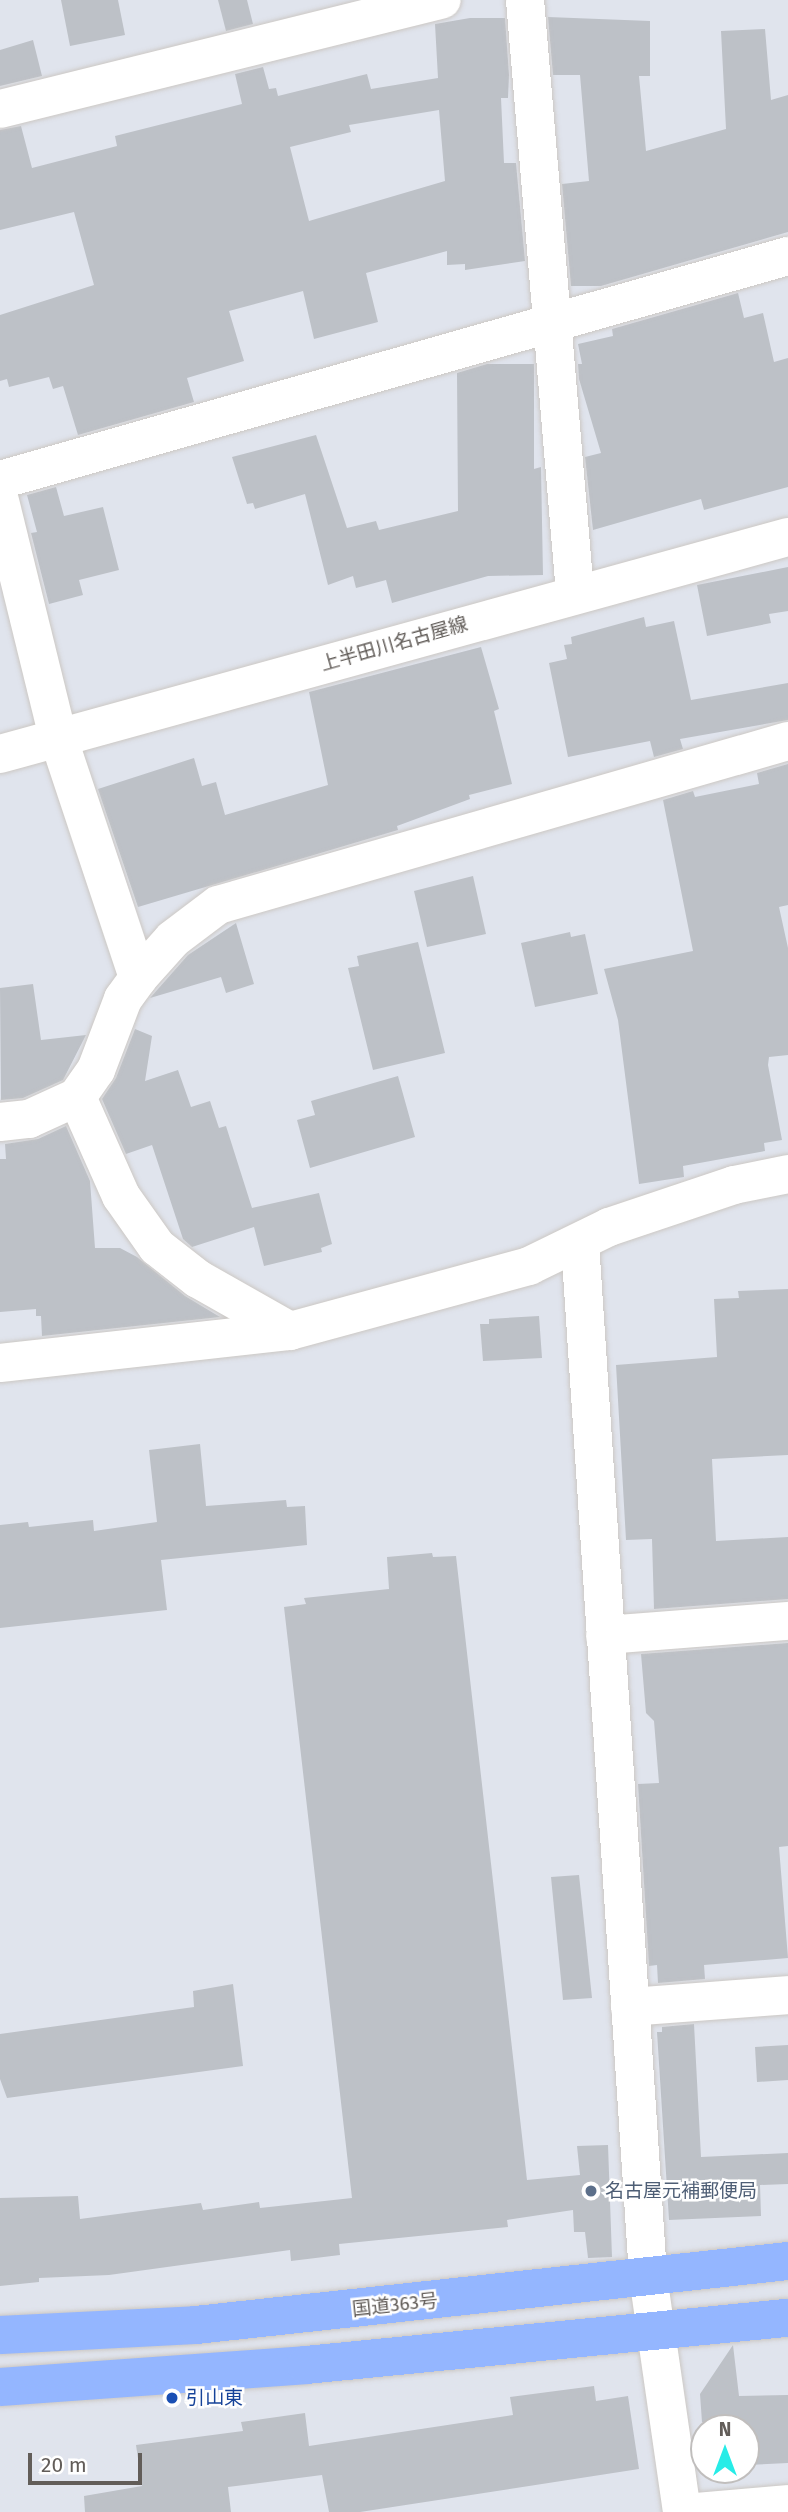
<!DOCTYPE html>
<html>
<head>
<meta charset="utf-8">
<style>
	body { margin:0 }
	#map { position:relative; width:788px; height:2512px; overflow:hidden; background:#e0e4ed; font-family:"Fira Sans","Noto Sans JP",sans-serif }
	div>[style] { position:absolute }
	.building>* { inset:0; background:#bdc1c7 }
	.roads { filter:drop-shadow(0 0 2px #ccc8c4) drop-shadow(0 0 2px #ccc8c4) }
	.minor>* { height:38px; margin:-19px; padding:0 19px; transform-origin:19px; border-radius:19px; background:#fff }
	.tertiary>* { height:38px; margin:-19px; padding:0 19px; transform-origin:19px; border-radius:19px; background:#fff }
	.secondary>* { height:38px; margin:-19px; padding:0 19px; transform-origin:19px; border-radius:19px; background:#fff }
	.trunk>* { height:38px; margin:-19px; padding:0 19px; transform-origin:19px; border-radius:19px; background:#94b6ff }
	.dots>* { width:19px; height:19px; translate:-50% -50%; box-sizing:border-box; border:4px solid #fff; border-radius:50% }
	span { translate:-50% -50%; white-space:nowrap; text-align:center; line-height:1.15; -webkit-text-stroke:5px #fff; paint-order:stroke }
	.street-label { font-size:19px; color:#625d59 }
	.service-label { font-size:19px; color:#4e5e75 }
	.left { translate:0 -50%; text-align:left }
	.transit-label { font-size:19px; color:#164399 }
	.north { position:absolute; left:690px; top:2414px; width:70px; height:70px; box-sizing:border-box; background:#fff; border:2px solid #c0bebd; border-radius:50%; rotate:0deg; font-size:19px; font-weight:700; line-height:28px; text-align:center; color:#625d59 }
	.north::after { content:''; display:block; margin:auto; width:24px; height:32px; background:#27ece7; clip-path:polygon(50% 0,100% 100%,50% 72%,0 100%) }
	.scale { position:absolute; left:28px; top:2453px; width:114px; height:32px; box-sizing:border-box; border:4px solid #625d59; border-top:0; padding-left:9px; font-size:21px; line-height:24px; white-space:nowrap; color:#625d59; -webkit-text-stroke:5px #fff; paint-order:stroke }
</style>
</head>
<body>
<div id="map">
	<div class="building">
		<i style="clip-path:polygon(61px 0,118px 0,125px 35px,70px 46px)"></i>
		<i style="clip-path:polygon(218px 0,247px 0,253px 24px,226px 31px)"></i>
		<i style="clip-path:polygon(548px 17px,650px 21px,650px 76px,639px 76px,646px 151px,726px 129px,721px 31px,765px 29px,771px 100px,788px 95px,788px 232px,601px 286px,571px 286px,562px 184px,589px 181px,580px 75px,553px 75px)"></i>
		<i style="clip-path:polygon(evenodd,470px 18px,505px 18px,509px 75px,508px 98px,501px 98px,504px 163px,516px 163px,525px 261px,465px 270px,465px 264px,447px 265px,447px 251px,366px 273px,378px 322px,314px 339px,303px 291px,229px 311px,244px 361px,187px 378px,194px 402px,78px 435px,63px 386px,53px 389px,49px 377px,9px 387px,7px 379px,0 381px,0 315px,94px 285px,74px 212px,0 230px,0 130px,21px 126px,32px 168px,117px 146px,115px 136px,242px 104px,235px 74px,263px 67px,269px 89px,276px 88px,278px 96px,367px 74px,371px 89px,438px 78px,435px 24px,470px 18px,439px 110px,445px 181px,309px 221px,290px 147px,351px 132px,349px 125px,439px 110px)"></i>
		<i style="clip-path:polygon(33px 40px,42px 76px,0 86px,0 50px)"></i>
		<i style="clip-path:polygon(738px 293px,744px 318px,763px 313px,774px 362px,788px 358px,788px 487px,704px 510px,701px 499px,593px 530px,585px 457px,601px 453px,579px 379px,578px 364px,582px 364px,578px 344px,613px 336px,612px 329px)"></i>
		<i style="clip-path:polygon(487px 364px,534px 364px,534px 469px,541px 467px,543px 575px,488px 576px,392px 603px,386px 580px,356px 588px,353px 576px,328px 585px,305px 494px,255px 509px,253px 503px,247px 504px,232px 457px,316px 435px,347px 528px,376px 521px,379px 530px,458px 511px,457px 373px)"></i>
		<i style="clip-path:polygon(56px 487px,64px 516px,103px 507px,119px 570px,79px 580px,83px 595px,49px 604px,31px 533px,37px 532px,27px 495px)"></i>
		<i style="clip-path:polygon(788px 567px,788px 611px,769px 614px,771px 623px,707px 636px,697px 585px)"></i>
		<i style="clip-path:polygon(644px 617px,646px 627px,674px 621px,691px 700px,788px 683px,788px 720px,680px 739px,683px 749px,654px 757px,650px 741px,568px 757px,549px 663px,567px 659px,564px 645px,572px 644px,571px 637px)"></i>
		<i style="clip-path:polygon(481px 647px,499px 709px,494px 711px,512px 784px,469px 795px,470px 799px,397px 826px,398px 830px,138px 907px,98px 789px,194px 758px,202px 786px,216px 782px,225px 815px,328px 785px,309px 692px)"></i>
		<i style="clip-path:polygon(788px 764px,788px 905px,779px 907px,788px 948px,788px 1055px,769px 1057px,768px 1065px,782px 1140px,764px 1143px,765px 1151px,683px 1166px,684px 1177px,639px 1184px,618px 1020px,604px 969px,693px 951px,663px 800px,693px 791px,695px 797px,759px 784px,757px 773px)"></i>
		<i style="clip-path:polygon(473px 876px,486px 934px,427px 947px,414px 891px)"></i>
		<i style="clip-path:polygon(236px 923px,254px 984px,226px 993px,221px 977px,150px 998px,188px 955px)"></i>
		<i style="clip-path:polygon(570px 932px,571px 937px,585px 934px,598px 994px,535px 1007px,521px 943px)"></i>
		<i style="clip-path:polygon(418px 942px,445px 1053px,373px 1070px,348px 968px,359px 966px,357px 956px)"></i>
		<i style="clip-path:polygon(33px 984px,41px 1040px,86px 1035px,63px 1080px,23px 1098px,1px 1100px,0 988px)"></i>
		<i style="clip-path:polygon(135px 1029px,152px 1036px,145px 1081px,178px 1070px,191px 1107px,210px 1101px,219px 1128px,226px 1126px,252px 1208px,319px 1193px,332px 1244px,321px 1248px,322px 1252px,264px 1266px,254px 1227px,192px 1247px,183px 1239px,152px 1145px,126px 1154px,102px 1099px,116px 1078px)"></i>
		<i style="clip-path:polygon(398px 1076px,415px 1137px,310px 1168px,297px 1120px,315px 1115px,311px 1101px)"></i>
		<i style="clip-path:polygon(66px 1126px,90px 1181px,95px 1248px,120px 1248px,137px 1257px,185px 1296px,220px 1317px,42px 1336px,41px 1316px,36px 1316px,36px 1309px,0 1312px,0 1159px,6px 1159px,5px 1144px,38px 1139px)"></i>
		<i style="clip-path:polygon(788px 1289px,788px 1455px,712px 1459px,716px 1541px,788px 1537px,788px 1599px,654px 1609px,652px 1539px,626px 1540px,616px 1365px,717px 1357px,714px 1299px,739px 1298px,738px 1291px)"></i>
		<i style="clip-path:polygon(539px 1316px,542px 1358px,483px 1361px,480px 1324px,489px 1324px,489px 1319px)"></i>
		<i style="clip-path:polygon(200px 1444px,206px 1506px,286px 1500px,287px 1507px,305px 1506px,307px 1545px,161px 1560px,167px 1610px,0 1628px,0 1525px,28px 1522px,29px 1527px,93px 1520px,94px 1531px,157px 1522px,149px 1450px)"></i>
		<i style="clip-path:polygon(432px 1553px,433px 1557px,456px 1556px,527px 2180px,580px 2175px,577px 2146px,608px 2145px,612px 2257px,588px 2258px,585px 2232px,574px 2232px,573px 2210px,507px 2220px,508px 2227px,339px 2244px,340px 2255px,291px 2261px,290px 2250px,109px 2275px,39px 2278px,39px 2282px,0 2286px,0 2198px,78px 2196px,80px 2219px,201px 2203px,203px 2210px,259px 2202px,260px 2208px,352px 2198px,284px 1607px,306px 1604px,304px 1598px,389px 1589px,387px 1557px)"></i>
		<i style="clip-path:polygon(788px 1643px,788px 1846px,779px 1847px,788px 1958px,704px 1965px,705px 1979px,658px 1983px,657px 1965px,649px 1966px,638px 1784px,659px 1783px,654px 1721px,646px 1713px,641px 1654px)"></i>
		<i style="clip-path:polygon(579px 1875px,592px 1998px,563px 2000px,551px 1877px)"></i>
		<i style="clip-path:polygon(233px 1984px,243px 2066px,7px 2098px,0 2079px,0 2034px,194px 2007px,193px 1991px)"></i>
		<i style="clip-path:polygon(694px 2024px,701px 2157px,788px 2153px,788px 2184px,760px 2185px,761px 2216px,669px 2220px,657px 2032px,662px 2032px,662px 2027px)"></i>
		<i style="clip-path:polygon(788px 2045px,788px 2080px,757px 2082px,755px 2047px)"></i>
		<i style="clip-path:polygon(733px 2345px,739px 2396px,788px 2395px,788px 2463px,746px 2465px,746px 2428px,710px 2428px,710px 2422px,702px 2422px,700px 2394px)"></i>
		<i style="clip-path:polygon(594px 2386px,596px 2401px,628px 2396px,639px 2469px,360px 2512px,329px 2512px,322px 2475px,228px 2487px,231px 2512px,85px 2512px,84px 2496px,142px 2486px,136px 2445px,243px 2431px,241px 2422px,305px 2413px,309px 2446px,513px 2415px,510px 2397px)"></i>
	</div>
	<div class="roads">
		<div class="minor">
			<i style="left:525px;top:0;width:595px;rotate:85.18deg"></i>
			<i style="left:0;top:109px;width:455px;rotate:-13.9deg"></i>
			<i style="left:0;top:480px;width:819px;rotate:-15.87deg"></i>
			<i style="left:0;top:501px;width:243px;rotate:76.2deg"></i>
			<i style="left:58px;top:737px;width:254px;rotate:71.6deg"></i>
			<i style="left:0;top:1122px;width:29px;rotate:-6deg"></i>
			<i style="left:29px;top:1119px;width:53px;rotate:-24.6deg"></i>
			<i style="left:580px;top:1243px;width:1035px;rotate:86.23deg"></i>
			<i style="left:290px;top:1331px;width:106px;rotate:-150.5deg"></i>
			<i style="left:198px;top:1279px;width:52px;rotate:-142deg"></i>
			<i style="left:157px;top:1247px;width:62px;rotate:-125.2deg"></i>
			<i style="left:121px;top:1196px;width:108px;rotate:-114deg"></i>
			<i style="left:77px;top:1097px;width:33px;rotate:-55deg"></i>
			<i style="left:96px;top:1070px;width:76px;rotate:-69.2deg"></i>
			<i style="left:123px;top:999px;width:26px;rotate:-54deg"></i>
			<i style="left:138px;top:978px;width:52px;rotate:-48.1deg"></i>
			<i style="left:173px;top:939px;width:56px;rotate:-37.1deg"></i>
			<i style="left:218px;top:905px;width:593px;rotate:-16.05deg"></i>
			<i style="left:0;top:1363px;width:292px;rotate:-6.3deg"></i>
			<i style="left:290px;top:1331px;width:248px;rotate:-15.2deg"></i>
			<i style="left:529px;top:1266px;width:89px;rotate:-26deg"></i>
			<i style="left:609px;top:1227px;width:132px;rotate:-18.6deg"></i>
			<i style="left:734px;top:1185px;width:55px;rotate:-11.5deg"></i>
			<i style="left:605px;top:1635px;width:184px;rotate:-4.4deg"></i>
			<i style="left:630px;top:2007px;width:158px;rotate:-4.3deg"></i>
			<i style="left:695px;top:2512px;width:93px;rotate:-4.9deg"></i>
		</div>
		<div class="tertiary">
			<i style="left:648px;top:2276px;width:238px;rotate:81.8deg"></i>
		</div>
		<div class="secondary">
			<i style="left:0;top:754px;width:817px;rotate:-15.4deg"></i>
		</div>
		<div class="trunk">
			<i style="left:0;top:2335px;width:196px;rotate:-2.9deg"></i>
			<i style="left:196px;top:2325px;width:595px;rotate:-6.17deg"></i>
			<i style="left:0;top:2387px;width:307px;rotate:-4.1deg"></i>
			<i style="left:306px;top:2365px;width:484px;rotate:-5.6deg"></i>
		</div>
	</div>
	<div class="dots">
		<i style="left:591px;top:2191px;background:#5c6f8a"></i>
		<i style="left:172px;top:2398px;background:#1a4fb4"></i>
	</div>
	<div class="street-label">
		<span style="left:394px;top:644px;rotate:-16deg">上半田川名古屋線</span>
		<span style="left:395px;top:2305px;rotate:-6deg">国道363号</span>
	</div>
	<div class="service-label">
		<span class="left" style="left:605px;top:2191px">名古屋元補郵便局</span>
	</div>
	<div class="transit-label">
		<span class="left" style="left:186px;top:2398px">引山東</span>
	</div>
	<div class="north">N</div>
	<div class="scale">20 m</div>
</div>
</body>
</html>
